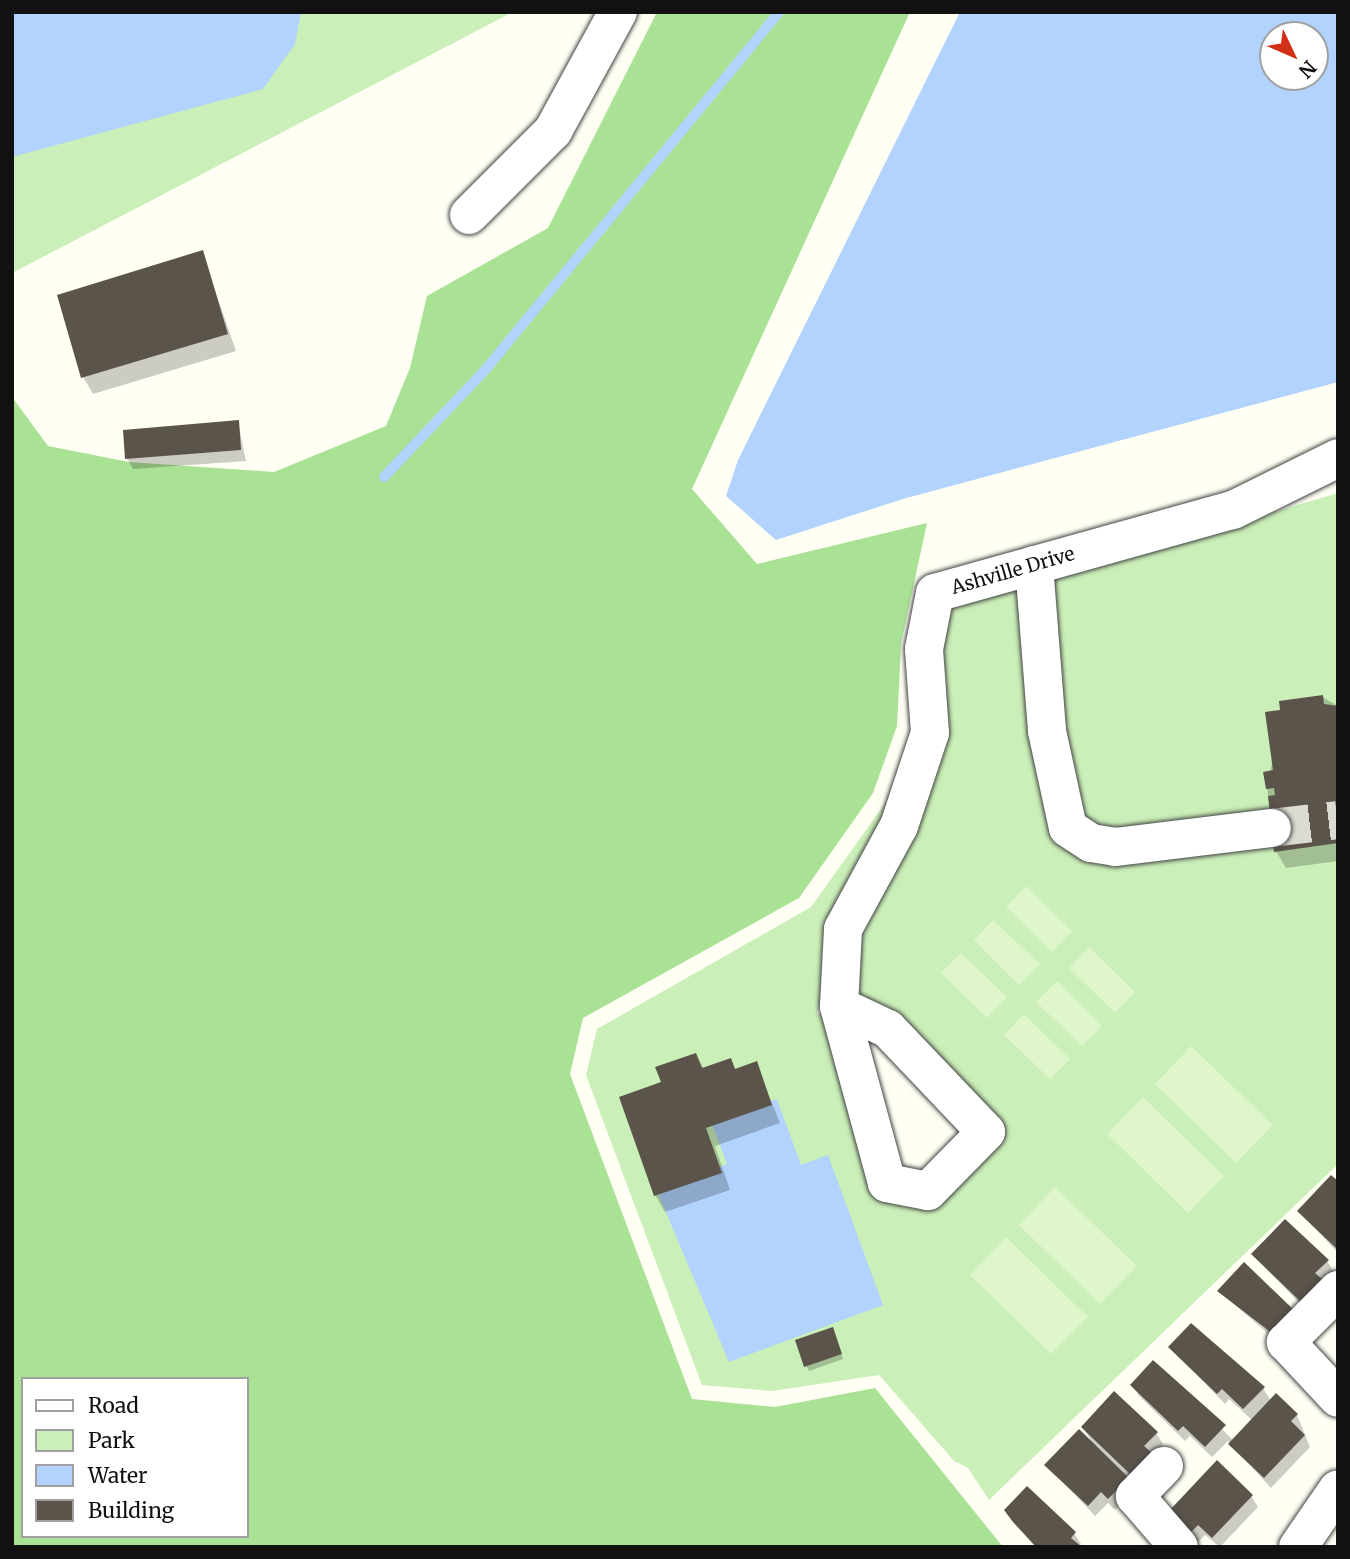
<!DOCTYPE html>
<html>
<head>
<meta charset="utf-8">
<style>
	body { margin:0 }
	#map { position:relative; width:1350px; height:1559px; overflow:hidden; background:#fffff4; font-family:Merriweather,serif }
	div>[style] { position:absolute }
	.green>* { inset:0; background:#caefb8 }
	.forest>* { inset:0; background:#aae295 }
	.pitch>* { inset:0; background:#dff5cb }
	.water>* { inset:0; background:#b2d3fd }
	.shadow>* { inset:0; background:#0003 }
	.stream>* { height:10px; margin:-5px; padding:0 5px; transform-origin:5px; border-radius:5px; background:#b2d3fd }
	.building>* { inset:0; background:#5b544b }
	.minor-tunnel>* { height:38px; margin-top:-19px; transform-origin:0; background:repeating-linear-gradient(90deg,#dbdbd2 0 38px,transparent 0 57px) }
	.roads { filter:drop-shadow(0 0 2px #444) drop-shadow(0 0 2px #444) }
	.minor>* { height:38px; margin:-19px; padding:0 19px; transform-origin:19px; border-radius:19px; background:#fff }
	span { translate:-50% -50%; white-space:nowrap; text-align:center; line-height:1.15; -webkit-text-stroke:7px #fff; paint-order:stroke }
	.street-label { font-size:19px; color:#111 }
	.frame { position:absolute; inset:0; border:14px solid #111; pointer-events:none }
	.legend { position:absolute; left:21px; top:1377px; width:228px; height:161px; box-sizing:border-box; background:#fff; border:2px solid #a0a0a0; margin:0; padding:9px 12px; list-style:none; font-size:21px; color:#111 }
	.legend li { display:flex; align-items:center; gap:14px; height:35px }
	.legend b { width:35px; border:2px solid #a0a0a0 }
	.north { position:absolute; left:1259px; top:21px; width:70px; height:70px; box-sizing:border-box; background:#fff; border:2px solid #a0a0a0; border-radius:50%; rotate:134deg; font-size:19px; font-weight:700; line-height:28px; text-align:center; color:#111 }
	.north::after { content:''; display:block; margin:auto; width:24px; height:32px; background:#d23117; clip-path:polygon(50% 0,100% 100%,50% 72%,0 100%) }
</style>
</head>
<body>
<div id="map">
	<div class="green">
		<i style="clip-path:polygon(12px 12px,513px 12px,12px 273px)"></i>
		<i style="clip-path:polygon(1338px 493px,1338px 1164px,989px 1500px,968px 1468px,954px 1461px,879px 1375px,772px 1391px,702px 1385px,586px 1075px,597px 1029px,811px 907px,886px 802px,912px 729px,817px 1013px,825px 1018px,886px 1200px,999px 1145px,857px 996px,861px 935px,950px 608px)"></i>
	</div>
	<div class="forest">
		<i style="clip-path:polygon(evenodd,657px 12px,910px 12px,692px 489px,757px 564px,927px 523px,901px 644px,897px 726px,873px 793px,799px 898px,583px 1018px,570px 1074px,692px 1399px,775px 1407px,875px 1388px,1003px 1547px,12px 1547px,12px 397px,48px 446px,129px 462px,274px 472px,386px 426px,410px 368px,427px 296px,548px 228px,657px 12px,23px 1379px,247px 1379px,247px 1536px,23px 1536px,23px 1379px)"></i>
	</div>
	<div class="pitch">
		<i style="clip-path:polygon(1026px 886px,1072px 931px,1052px 952px,1006px 907px)"></i>
		<i style="clip-path:polygon(993px 920px,1040px 964px,1019px 985px,974px 940px)"></i>
		<i style="clip-path:polygon(1089px 947px,1135px 992px,1115px 1013px,1069px 968px)"></i>
		<i style="clip-path:polygon(961px 953px,1007px 997px,987px 1018px,941px 973px)"></i>
		<i style="clip-path:polygon(1057px 981px,1102px 1026px,1082px 1046px,1036px 1002px)"></i>
		<i style="clip-path:polygon(1024px 1014px,1070px 1059px,1050px 1079px,1004px 1035px)"></i>
		<i style="clip-path:polygon(1191px 1046px,1273px 1125px,1236px 1163px,1155px 1084px)"></i>
		<i style="clip-path:polygon(1143px 1097px,1224px 1176px,1188px 1213px,1107px 1134px)"></i>
		<i style="clip-path:polygon(1055px 1187px,1137px 1266px,1100px 1304px,1019px 1225px)"></i>
		<i style="clip-path:polygon(1006px 1237px,1088px 1317px,1051px 1354px,970px 1275px)"></i>
	</div>
	<div class="water">
		<i style="clip-path:polygon(12px 12px,301px 12px,295px 44px,263px 89px,12px 157px)"></i>
		<i style="clip-path:polygon(evenodd,960px 12px,1338px 12px,1338px 382px,903px 499px,776px 540px,726px 496px,738px 460px,960px 12px,1273px 35px,1315px 35px,1315px 77px,1273px 77px,1273px 35px)"></i>
		<i style="clip-path:polygon(777px 1099px,801px 1165px,828px 1155px,883px 1305px,729px 1362px,657px 1191px,727px 1164px,711px 1121px)"></i>
	</div>
	<div class="shadow">
		<i style="clip-path:polygon(202px 253px,236px 351px,93px 394px,83px 377px)"></i>
		<i style="clip-path:polygon(238px 422px,246px 461px,133px 469px,127px 458px)"></i>
		<i style="clip-path:polygon(1322px 697px,1338px 706px,1338px 861px,1286px 868px,1276px 851px,1267px 788px,1282px 712px)"></i>
		<i style="clip-path:polygon(696px 1055px,704px 1069px,730px 1060px,736px 1070px,756px 1064px,780px 1123px,715px 1146px,730px 1190px,665px 1212px,655px 1195px,663px 1083px)"></i>
		<i style="clip-path:polygon(1338px 1184px,1338px 1253px,1299px 1211px)"></i>
		<i style="clip-path:polygon(1253px 1255px,1327px 1261px,1334px 1272px,1309px 1313px)"></i>
		<i style="clip-path:polygon(1245px 1265px,1280px 1344px,1219px 1291px)"></i>
		<i style="clip-path:polygon(835px 1335px,843px 1359px,809px 1371px,806px 1366px)"></i>
		<i style="clip-path:polygon(1170px 1347px,1263px 1388px,1271px 1401px,1297px 1415px,1310px 1447px,1271px 1488px,1228px 1441px,1212px 1457px,1190px 1436px,1185px 1441px,1139px 1396px,1132px 1385px,1153px 1363px,1233px 1440px,1252px 1420px,1229px 1399px,1225px 1404px)"></i>
		<i style="clip-path:polygon(1083px 1427px,1156px 1433px,1163px 1444px,1138px 1485px,1125px 1473px,1134px 1490px,1115px 1510px,1108px 1503px,1095px 1516px,1047px 1465px,1092px 1443px)"></i>
		<i style="clip-path:polygon(1251px 1496px,1258px 1507px,1220px 1547px,1205px 1535px,1198px 1542px,1177px 1522px)"></i>
		<i style="clip-path:polygon(1006px 1510px,1074px 1533px,1081px 1544px,1079px 1547px)"></i>
	</div>
	<div class="stream">
		<i style="left:384px;top:477px;width:149px;rotate:-46.6deg"></i>
		<i style="left:486px;top:369px;width:462px;rotate:-50.6deg"></i>
	</div>
	<div class="building">
		<i style="clip-path:polygon(203px 250px,228px 334px,81px 378px,57px 295px)"></i>
		<i style="clip-path:polygon(239px 420px,241px 450px,125px 459px,123px 430px)"></i>
		<i style="clip-path:polygon(1323px 695px,1324px 704px,1338px 706px,1338px 843px,1274px 852px,1268px 796px,1275px 795px,1274px 788px,1266px 789px,1263px 772px,1273px 770px,1265px 712px,1280px 710px,1279px 701px)"></i>
		<i style="clip-path:polygon(696px 1053px,702px 1068px,731px 1058px,735px 1069px,757px 1061px,772px 1105px,706px 1128px,722px 1173px,654px 1196px,619px 1097px,661px 1082px,655px 1067px)"></i>
		<i style="clip-path:polygon(1331px 1175px,1338px 1181px,1338px 1250px,1297px 1211px)"></i>
		<i style="clip-path:polygon(1285px 1219px,1329px 1260px,1315px 1273px,1323px 1280px,1302px 1303px,1251px 1254px)"></i>
		<i style="clip-path:polygon(1244px 1262px,1295px 1311px,1273px 1334px,1217px 1291px)"></i>
		<i style="clip-path:polygon(1191px 1323px,1265px 1387px,1243px 1409px,1222px 1389px,1217px 1394px,1168px 1347px)"></i>
		<i style="clip-path:polygon(833px 1327px,842px 1354px,804px 1367px,795px 1340px)"></i>
		<i style="clip-path:polygon(1153px 1360px,1226px 1425px,1205px 1447px,1183px 1426px,1178px 1431px,1130px 1385px)"></i>
		<i style="clip-path:polygon(1114px 1391px,1158px 1432px,1144px 1446px,1152px 1453px,1131px 1475px,1081px 1427px)"></i>
		<i style="clip-path:polygon(1276px 1393px,1298px 1414px,1291px 1421px,1305px 1435px,1264px 1478px,1228px 1444px)"></i>
		<i style="clip-path:polygon(1079px 1429px,1129px 1478px,1108px 1499px,1101px 1492px,1088px 1506px,1044px 1465px)"></i>
		<i style="clip-path:polygon(1217px 1460px,1253px 1495px,1212px 1538px,1198px 1525px,1191px 1532px,1169px 1511px)"></i>
		<i style="clip-path:polygon(1027px 1486px,1076px 1532px,1071px 1538px,1082px 1547px,1036px 1547px,1013px 1522px,1004px 1510px)"></i>
	</div>
	<div class="minor-tunnel">
		<i style="left:1272px;top:828px;width:66px;rotate:-6.9deg"></i>
	</div>
	<div class="roads">
		<div class="minor">
			<i style="left:469px;top:215px;width:119px;rotate:-45deg"></i>
			<i style="left:553px;top:131px;width:136px;rotate:-61.4deg"></i>
			<i style="left:1034px;top:565px;width:167px;rotate:85.5deg"></i>
			<i style="left:1047px;top:731px;width:99px;rotate:77.8deg"></i>
			<i style="left:1068px;top:828px;width:27px;rotate:33deg"></i>
			<i style="left:1091px;top:843px;width:24px;rotate:9deg"></i>
			<i style="left:1115px;top:847px;width:158px;rotate:-6.9deg"></i>
			<i style="left:839px;top:1006px;width:54px;rotate:25.1deg"></i>
			<i style="left:888px;top:1029px;width:142px;rotate:46.4deg"></i>
			<i style="left:986px;top:1132px;width:83px;rotate:134.5deg"></i>
			<i style="left:928px;top:1191px;width:42px;rotate:-169deg"></i>
			<i style="left:887px;top:1183px;width:183px;rotate:-105.2deg"></i>
			<i style="left:839px;top:1006px;width:77px;rotate:-87deg"></i>
			<i style="left:843px;top:929px;width:117px;rotate:-61.5deg"></i>
			<i style="left:899px;top:826px;width:98px;rotate:-71.6deg"></i>
			<i style="left:930px;top:733px;width:84px;rotate:-94.1deg"></i>
			<i style="left:924px;top:649px;width:57px;rotate:-78.9deg"></i>
			<i style="left:935px;top:593px;width:309px;rotate:-15.6deg"></i>
			<i style="left:1233px;top:510px;width:117px;rotate:-26.3deg"></i>
			<i style="left:1338px;top:1290px;width:74px;rotate:135deg"></i>
			<i style="left:1286px;top:1342px;width:76px;rotate:47.1deg"></i>
			<i style="left:1164px;top:1466px;width:42px;rotate:134deg"></i>
			<i style="left:1135px;top:1496px;width:67px;rotate:49.2deg"></i>
			<i style="left:1298px;top:1547px;width:70px;rotate:-55.4deg"></i>
		</div>
	</div>
	<div class="street-label">
		<span style="left:1013px;top:571px;rotate:-16deg">Ashville Drive</span>
	</div>
	<div class="frame"></div>
	<ul class="legend">
	<li><b style="height:9px;background:#fff"></b>Road</li>
	<li><b style="height:19px;background:#caefb8"></b>Park</li>
	<li><b style="height:19px;background:#b2d3fd"></b>Water</li>
	<li><b style="height:19px;background:#5b544b"></b>Building</li>
	</ul>
	<div class="north">N</div>
</div>
</body>
</html>
